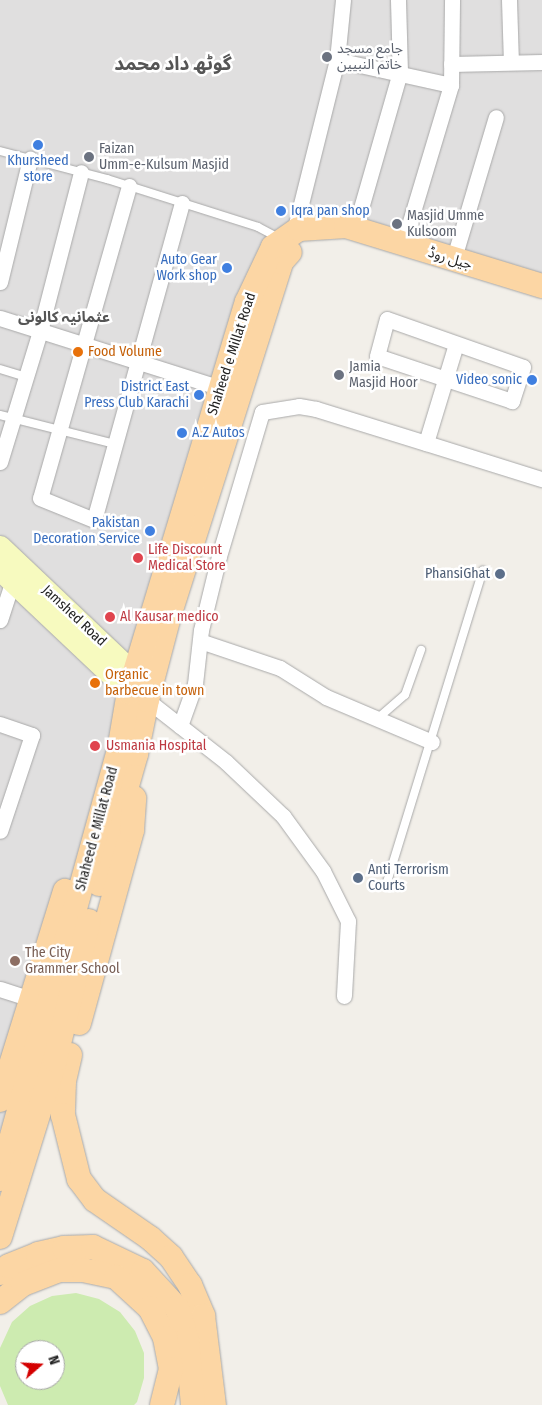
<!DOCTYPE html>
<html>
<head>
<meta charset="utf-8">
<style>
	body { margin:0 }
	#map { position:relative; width:542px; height:1405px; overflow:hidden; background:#f2efe9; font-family:"Fira Sans Condensed","Noto Sans Arabic",sans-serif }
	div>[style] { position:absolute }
	.residential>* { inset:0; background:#e0dfdf }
	.grass>* { inset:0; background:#cdebb0 }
	.roads { filter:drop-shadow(0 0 1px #a9a9a9) drop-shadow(0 0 1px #a9a9a9) }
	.service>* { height:8px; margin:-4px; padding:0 4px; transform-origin:4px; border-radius:4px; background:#fff }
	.minor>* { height:15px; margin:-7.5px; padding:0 7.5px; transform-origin:7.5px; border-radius:7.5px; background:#fff }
	.secondary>* { height:21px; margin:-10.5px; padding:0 10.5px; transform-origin:10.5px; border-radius:10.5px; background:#f7fabf }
	.primary>* { height:24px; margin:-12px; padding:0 12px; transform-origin:12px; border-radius:12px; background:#fcd6a4 }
	.dots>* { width:14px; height:14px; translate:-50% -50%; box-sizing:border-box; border:2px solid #fff; border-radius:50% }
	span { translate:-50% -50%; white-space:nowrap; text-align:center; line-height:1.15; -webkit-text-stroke:5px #fff; paint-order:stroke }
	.worship-label { font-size:14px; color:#5b616d }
	.left { translate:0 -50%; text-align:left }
	.shop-label { font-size:14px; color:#366cbe }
	.right { translate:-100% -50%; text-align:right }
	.street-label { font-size:14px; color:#222 }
	.food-label { font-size:14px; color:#c56008 }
	.health-label { font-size:14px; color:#be3a42 }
	.service-label { font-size:14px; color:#4e5e75 }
	.education-label { font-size:14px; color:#785e54 }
	.neighbourhood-label { font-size:15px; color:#555; font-weight:700 }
	.district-label { font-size:19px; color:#555; font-weight:700 }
	.north { position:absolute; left:15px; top:1340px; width:50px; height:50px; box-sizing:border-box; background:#fff; border:1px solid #a7a7a7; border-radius:50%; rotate:71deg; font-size:14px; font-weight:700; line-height:20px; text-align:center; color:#222 }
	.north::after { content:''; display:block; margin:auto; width:18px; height:22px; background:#d40000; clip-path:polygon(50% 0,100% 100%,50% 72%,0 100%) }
</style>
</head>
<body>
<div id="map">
	<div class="residential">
		<i style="clip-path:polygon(0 0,542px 0,542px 293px,304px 224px,0 1174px)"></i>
	</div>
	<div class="grass">
		<i style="clip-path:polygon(evenodd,76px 1293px,99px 1299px,120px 1312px,135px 1331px,144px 1353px,144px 1378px,137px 1402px,134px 1405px,8px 1405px,0 1386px,0 1348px,12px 1322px,30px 1306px,52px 1296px,76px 1293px,25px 1350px,55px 1350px,55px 1380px,25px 1380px,25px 1350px)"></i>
	</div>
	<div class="roads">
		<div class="service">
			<i style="left:0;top:151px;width:111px;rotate:14.7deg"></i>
			<i style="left:107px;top:179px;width:158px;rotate:17.6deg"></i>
			<i style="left:258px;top:227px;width:24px;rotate:28deg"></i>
			<i style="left:0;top:369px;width:27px;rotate:17deg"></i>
			<i style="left:0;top:415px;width:119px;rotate:14.2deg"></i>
			<i style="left:377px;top:719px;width:37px;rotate:-41deg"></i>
			<i style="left:405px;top:695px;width:48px;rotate:-70.4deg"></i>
			<i style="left:387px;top:882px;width:326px;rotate:-72.9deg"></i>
		</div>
		<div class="minor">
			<i style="left:509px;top:0;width:62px;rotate:88.2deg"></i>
			<i style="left:337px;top:60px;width:117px;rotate:12.4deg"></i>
			<i style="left:451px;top:64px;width:91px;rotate:-1.3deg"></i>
			<i style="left:129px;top:186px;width:324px;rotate:105.9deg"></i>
			<i style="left:40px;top:498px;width:58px;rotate:22.2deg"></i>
			<i style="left:94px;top:520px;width:329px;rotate:-74.5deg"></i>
			<i style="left:355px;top:229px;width:163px;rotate:-74deg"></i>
			<i style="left:400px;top:72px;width:72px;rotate:-91.6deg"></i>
			<i style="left:294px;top:232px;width:177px;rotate:-76deg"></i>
			<i style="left:337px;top:60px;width:60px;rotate:-84.3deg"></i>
			<i style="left:403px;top:245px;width:167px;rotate:-73.3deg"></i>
			<i style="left:451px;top:85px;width:85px;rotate:-89.3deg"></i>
			<i style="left:453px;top:261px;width:150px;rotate:-73.4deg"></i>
			<i style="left:0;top:282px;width:127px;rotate:-76.3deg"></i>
			<i style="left:0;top:318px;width:238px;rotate:17.6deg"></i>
			<i style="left:387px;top:319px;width:144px;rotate:19.4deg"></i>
			<i style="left:523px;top:367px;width:36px;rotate:108deg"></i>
			<i style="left:512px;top:401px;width:142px;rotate:-161.6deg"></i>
			<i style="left:377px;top:356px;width:38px;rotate:-75deg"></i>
			<i style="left:456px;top:344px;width:103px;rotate:106.9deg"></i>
			<i style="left:426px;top:443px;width:121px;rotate:17.4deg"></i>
			<i style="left:0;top:462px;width:137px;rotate:-73deg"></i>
			<i style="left:40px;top:331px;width:164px;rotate:-75.5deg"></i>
			<i style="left:0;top:620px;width:40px;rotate:-72deg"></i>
			<i style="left:200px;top:641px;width:84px;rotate:18.6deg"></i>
			<i style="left:280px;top:668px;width:54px;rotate:32.2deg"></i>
			<i style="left:326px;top:697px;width:115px;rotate:23deg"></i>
			<i style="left:147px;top:700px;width:100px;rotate:38.1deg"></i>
			<i style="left:226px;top:762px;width:79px;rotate:43.5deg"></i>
			<i style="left:283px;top:816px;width:68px;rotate:54deg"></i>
			<i style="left:323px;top:871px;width:56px;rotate:63.4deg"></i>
			<i style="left:348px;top:921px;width:75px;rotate:93.1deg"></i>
			<i style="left:0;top:724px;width:34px;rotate:19deg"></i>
			<i style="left:32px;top:735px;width:101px;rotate:108.4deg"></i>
			<i style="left:180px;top:726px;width:45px;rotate:-70.3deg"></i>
			<i style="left:195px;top:684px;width:54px;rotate:-83.7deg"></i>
			<i style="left:201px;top:630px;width:76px;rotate:-76.3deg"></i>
			<i style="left:219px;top:556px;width:150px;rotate:-73.4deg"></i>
			<i style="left:262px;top:412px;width:37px;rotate:-9deg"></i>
			<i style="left:299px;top:406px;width:17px;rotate:10deg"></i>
			<i style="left:316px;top:409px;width:115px;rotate:17.2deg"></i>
			<i style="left:0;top:989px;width:33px;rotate:18deg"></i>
		</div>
		<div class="secondary">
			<i style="left:0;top:546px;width:185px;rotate:43.5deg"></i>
			<i style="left:134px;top:673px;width:15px;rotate:32deg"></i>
			<i style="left:0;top:570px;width:178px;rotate:43.4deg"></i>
			<i style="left:129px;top:692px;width:14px;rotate:25deg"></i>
		</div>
		<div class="primary">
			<i style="left:99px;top:884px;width:135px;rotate:-74.1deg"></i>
			<i style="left:136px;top:754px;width:55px;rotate:-78.5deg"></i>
			<i style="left:147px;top:700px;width:87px;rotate:-75.3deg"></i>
			<i style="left:169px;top:616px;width:371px;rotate:-72.4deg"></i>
			<i style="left:281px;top:262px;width:13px;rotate:-48deg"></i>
			<i style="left:79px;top:1023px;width:200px;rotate:-74.6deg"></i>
			<i style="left:132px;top:830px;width:32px;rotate:-86deg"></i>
			<i style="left:70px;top:1055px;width:27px;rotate:103deg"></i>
			<i style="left:64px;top:1081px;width:34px;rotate:92deg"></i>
			<i style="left:63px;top:1115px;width:66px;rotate:76deg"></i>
			<i style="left:79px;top:1179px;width:26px;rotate:53deg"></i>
			<i style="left:95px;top:1200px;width:67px;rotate:34.6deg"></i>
			<i style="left:150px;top:1238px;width:28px;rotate:42deg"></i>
			<i style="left:171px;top:1257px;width:34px;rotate:56deg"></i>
			<i style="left:190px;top:1285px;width:34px;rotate:67deg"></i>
			<i style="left:203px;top:1316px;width:90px;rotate:83deg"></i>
			<i style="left:0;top:1100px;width:219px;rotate:-72.7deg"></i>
			<i style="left:0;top:1179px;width:450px;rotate:-74.5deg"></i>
			<i style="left:120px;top:745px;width:54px;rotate:-80.4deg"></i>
			<i style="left:129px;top:692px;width:407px;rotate:-73.2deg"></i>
			<i style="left:247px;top:302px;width:61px;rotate:-64.7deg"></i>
			<i style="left:273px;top:247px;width:32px;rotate:-35deg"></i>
			<i style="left:299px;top:229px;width:47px;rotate:-3.7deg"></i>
			<i style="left:346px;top:226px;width:205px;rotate:17deg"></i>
			<i style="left:0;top:1237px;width:185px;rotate:-72.7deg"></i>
			<i style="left:55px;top:1060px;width:143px;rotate:-76.3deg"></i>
			<i style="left:0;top:1273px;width:11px;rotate:-38deg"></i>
			<i style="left:9px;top:1266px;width:31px;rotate:-22deg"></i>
			<i style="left:38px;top:1254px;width:27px;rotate:-13deg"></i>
			<i style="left:64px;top:1248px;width:29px;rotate:-2deg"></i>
			<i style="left:93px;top:1247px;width:55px;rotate:25.6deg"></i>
			<i style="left:143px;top:1271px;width:50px;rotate:47.4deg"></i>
			<i style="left:177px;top:1308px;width:33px;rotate:72deg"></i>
			<i style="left:187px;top:1339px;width:66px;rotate:84.8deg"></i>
			<i style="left:0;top:1302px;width:29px;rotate:-38deg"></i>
			<i style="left:23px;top:1284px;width:40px;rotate:-21deg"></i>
			<i style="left:60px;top:1270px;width:23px"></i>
			<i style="left:83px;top:1270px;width:34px;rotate:12deg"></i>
			<i style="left:116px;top:1277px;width:46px;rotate:42.4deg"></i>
			<i style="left:150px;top:1308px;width:34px;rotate:63deg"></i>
			<i style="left:165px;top:1338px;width:32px;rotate:79deg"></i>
			<i style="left:171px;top:1369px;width:37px;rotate:104deg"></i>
		</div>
	</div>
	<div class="dots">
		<i style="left:327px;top:57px;background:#6b7280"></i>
		<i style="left:38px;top:145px;background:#3f7fe0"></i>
		<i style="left:89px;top:157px;background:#6b7280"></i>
		<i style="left:281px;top:211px;background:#3f7fe0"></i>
		<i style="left:397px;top:224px;background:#6b7280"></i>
		<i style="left:227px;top:268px;background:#3f7fe0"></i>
		<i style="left:78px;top:352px;background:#e8710a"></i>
		<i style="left:339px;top:375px;background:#6b7280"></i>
		<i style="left:532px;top:380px;background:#3f7fe0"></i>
		<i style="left:199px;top:395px;background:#3f7fe0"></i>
		<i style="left:182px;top:433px;background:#3f7fe0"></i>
		<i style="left:150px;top:531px;background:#3f7fe0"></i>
		<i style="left:138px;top:558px;background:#e0444e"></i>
		<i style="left:500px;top:574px;background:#5c6f8a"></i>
		<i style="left:110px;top:617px;background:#e0444e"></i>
		<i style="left:95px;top:683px;background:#e8710a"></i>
		<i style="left:95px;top:746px;background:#e0444e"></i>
		<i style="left:358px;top:878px;background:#5c6f8a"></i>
		<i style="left:15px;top:961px;background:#8d6e63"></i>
	</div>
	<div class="worship-label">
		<span class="left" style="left:337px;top:57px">جامع مسجد<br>خاتم النبیین</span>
		<span class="left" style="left:99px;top:157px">Faizan<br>Umm-e-Kulsum Masjid</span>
		<span class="left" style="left:407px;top:224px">Masjid Umme<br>Kulsoom</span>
		<span class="left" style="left:349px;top:375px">Jamia<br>Masjid Hoor</span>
	</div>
	<div class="shop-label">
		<span style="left:38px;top:169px">Khursheed<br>store</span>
		<span class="left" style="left:291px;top:211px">Iqra pan shop</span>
		<span class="right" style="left:217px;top:268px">Auto Gear<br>Work shop</span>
		<span class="right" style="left:522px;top:380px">Video sonic</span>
		<span class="right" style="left:189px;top:395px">District East<br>Press Club Karachi</span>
		<span class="left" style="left:192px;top:433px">A.Z Autos</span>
		<span class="right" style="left:140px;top:531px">Pakistan<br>Decoration Service</span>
	</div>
	<div class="street-label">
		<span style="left:450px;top:259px;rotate:17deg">جیل روڈ</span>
		<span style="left:232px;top:354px;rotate:-72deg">Shaheed e Millat Road</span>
		<span style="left:74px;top:616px;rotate:43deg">Jamshed Road</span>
		<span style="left:97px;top:829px;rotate:-75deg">Shaheed e Millat Road</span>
	</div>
	<div class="food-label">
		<span class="left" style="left:88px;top:352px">Food Volume</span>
		<span class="left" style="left:105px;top:683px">Organic<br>barbecue in town</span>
	</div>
	<div class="health-label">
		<span class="left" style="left:148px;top:558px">Life Discount<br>Medical Store</span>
		<span class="left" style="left:120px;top:617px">Al Kausar medico</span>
		<span class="left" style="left:106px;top:746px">Usmania Hospital</span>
	</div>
	<div class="service-label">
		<span class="right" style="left:490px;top:574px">PhansiGhat</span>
		<span class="left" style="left:368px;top:878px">Anti Terrorism<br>Courts</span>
	</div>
	<div class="education-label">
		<span class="left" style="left:25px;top:961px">The City<br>Grammer School</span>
	</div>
	<div class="neighbourhood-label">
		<span style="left:64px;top:318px">عثمانیہ کالونی</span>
	</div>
	<div class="district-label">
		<span style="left:173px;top:64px">گوٹھ داد محمد</span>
	</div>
	<div class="north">N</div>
</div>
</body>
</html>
